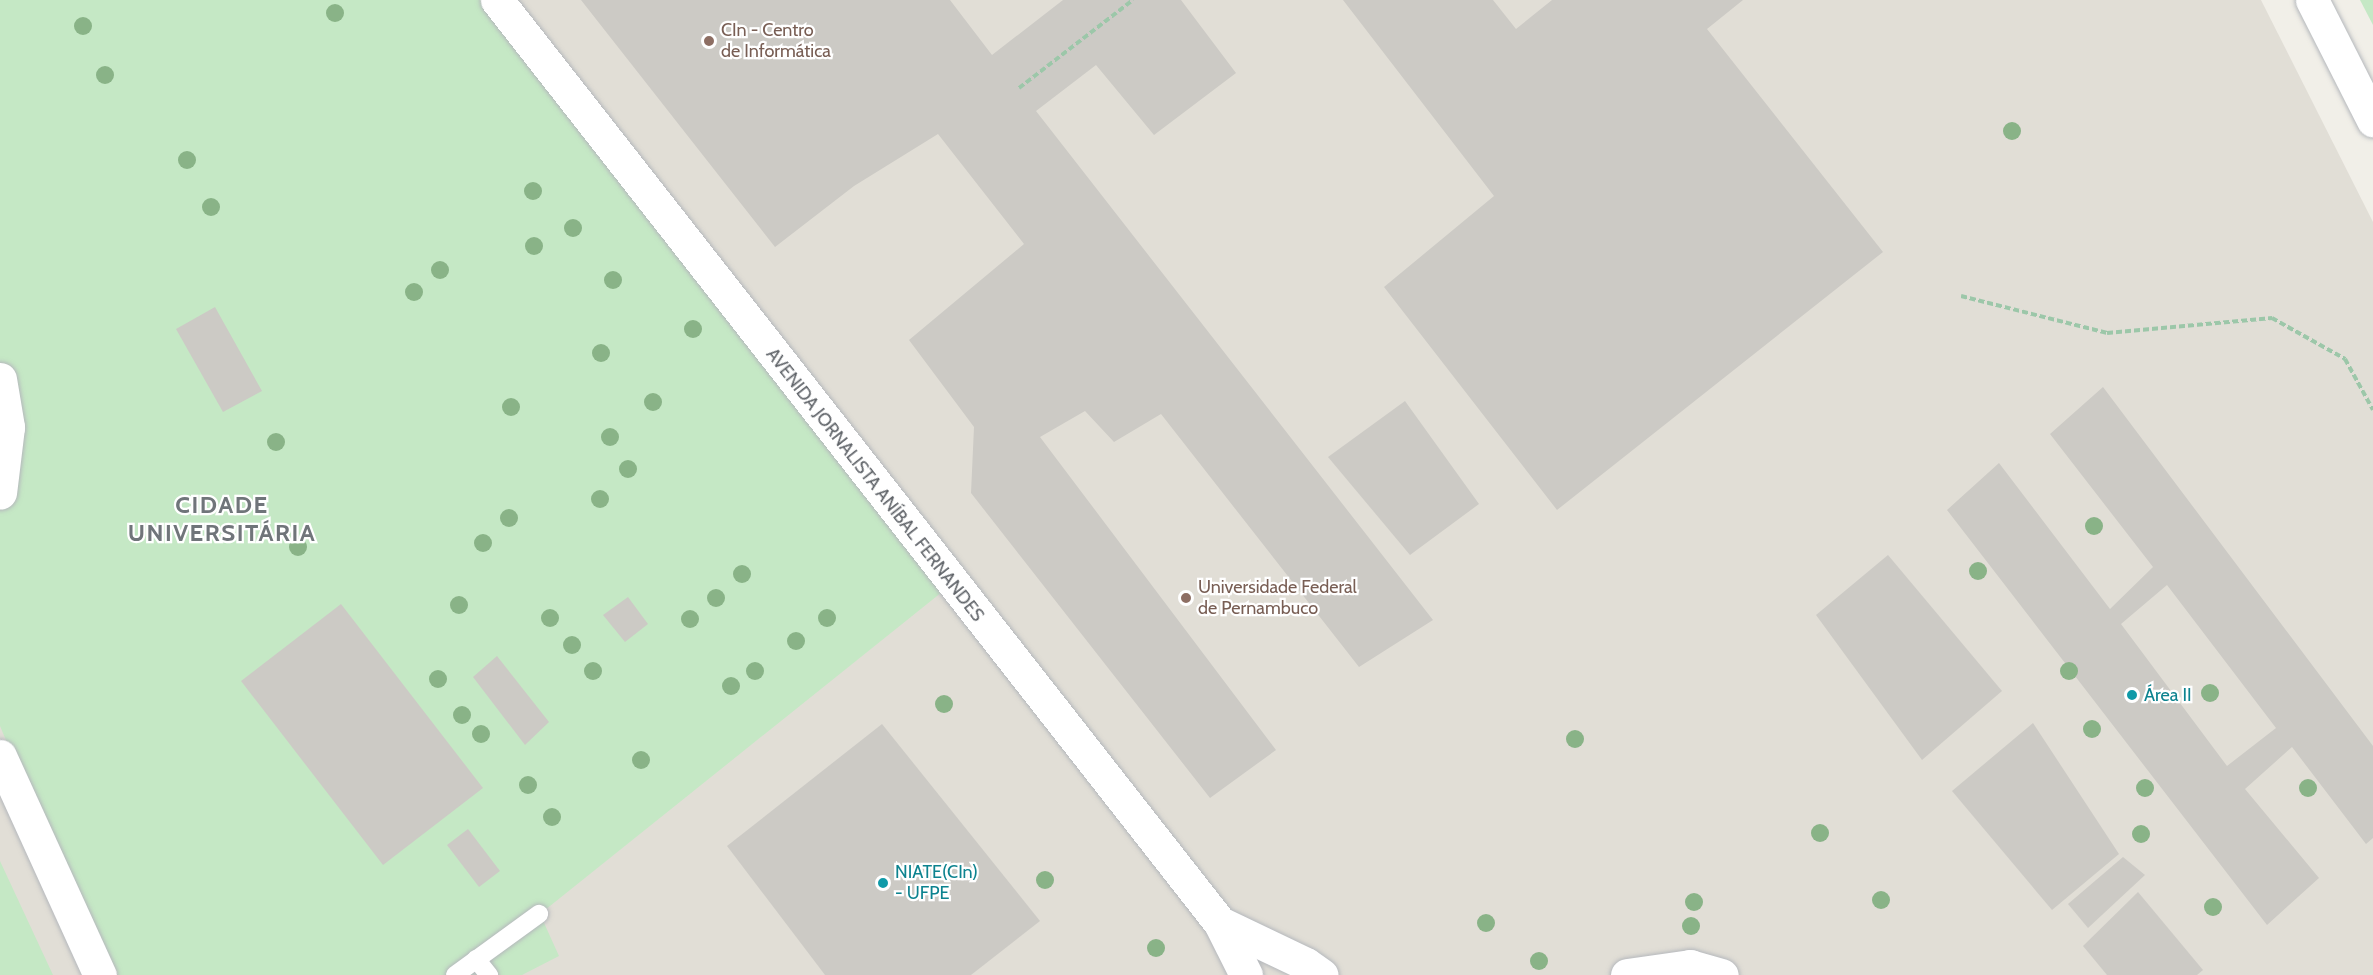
<!DOCTYPE html>
<html>
<head>
<meta charset="utf-8">
<style>
	body { margin:0 }
	#map { position:relative; width:2373px; height:975px; overflow:hidden; background:#f1efe8; font-family:Cabin,sans-serif }
	div>[style] { position:absolute }
	.education>* { inset:0; background:#e1ded6 }
	.green>* { inset:0; background:#c5e8c5 }
	.building>* { inset:0; background:#cccac5 }
	.path>* { height:4px; margin-top:-2px; transform-origin:0; background:repeating-linear-gradient(90deg,#9cc7a9 0 6px,transparent 0 9px) }
	.roads { filter:drop-shadow(0 0 2px #b5b8bc) drop-shadow(0 0 2px #b5b8bc) }
	.lane>* { height:18px; margin:-9px; padding:0 9px; transform-origin:9px; border-radius:9px; background:#fff }
	.street>* { height:33px; margin:-16.5px; padding:0 16.5px; transform-origin:16.5px; border-radius:16.5px; background:#fff }
	.secondary>* { height:33px; margin:-16.5px; padding:0 16.5px; transform-origin:16.5px; border-radius:16.5px; background:#fff }
	.trees>* { width:18px; height:18px; margin:-9px; border-radius:50%; background:#89b387 }
	.dots>* { width:16px; height:16px; translate:-50% -50%; box-sizing:border-box; border:3px solid #fff; border-radius:50% }
	span { translate:-50% -50%; white-space:nowrap; text-align:center; line-height:1.15; -webkit-text-stroke:4.5px #fff; paint-order:stroke }
	.education-label { font-size:18px; color:#785e54 }
	.left { translate:0 -50%; text-align:left }
	.street-label { font-size:18px; color:#5f6368 }
	.culture-label { font-size:18px; color:#0d838f }
	.district-label { font-size:24px; color:#70757a; font-weight:700; letter-spacing:1.5px }
</style>
</head>
<body>
<div id="map">
	<div class="education">
		<i style="clip-path:polygon(0 0,2261px 0,2373px 222px,2373px 975px,0 975px)"></i>
	</div>
	<div class="green">
		<i style="clip-path:polygon(0 0,490px 0,952px 584px,540px 914px,559px 956px,522px 975px,105px 975px,0 726px)"></i>
		<i style="clip-path:polygon(2360px 0,2373px 0,2373px 25px)"></i>
		<i style="clip-path:polygon(0 861px,53px 975px,0 975px)"></i>
	</div>
	<div class="building">
		<i style="clip-path:polygon(581px 0,950px 0,992px 55px,1063px 0,1181px 0,1236px 73px,1154px 135px,1096px 65px,1036px 111px,1433px 620px,1359px 667px,1161px 414px,1114px 442px,1085px 411px,1040px 437px,1276px 750px,1210px 798px,971px 493px,974px 427px,909px 340px,1024px 244px,938px 134px,854px 186px,775px 247px)"></i>
		<i style="clip-path:polygon(1343px 0,1493px 0,1516px 29px,1552px 0,1743px 0,1707px 29px,1883px 252px,1557px 510px,1384px 287px,1494px 196px)"></i>
		<i style="clip-path:polygon(215px 307px,262px 391px,223px 412px,176px 329px)"></i>
		<i style="clip-path:polygon(evenodd,2103px 387px,2373px 746px,2373px 838px,2366px 844px,2292px 747px,2245px 789px,2319px 878px,2267px 925px,1947px 510px,1999px 463px,2110px 609px,2153px 567px,2050px 434px,2103px 387px,2167px 585px,2276px 728px,2227px 766px,2121px 624px,2167px 585px)"></i>
		<i style="clip-path:polygon(1405px 401px,1479px 504px,1410px 555px,1328px 457px)"></i>
		<i style="clip-path:polygon(1888px 555px,2002px 691px,1922px 760px,1816px 615px)"></i>
		<i style="clip-path:polygon(628px 597px,648px 624px,625px 642px,603px 615px)"></i>
		<i style="clip-path:polygon(341px 604px,483px 788px,383px 865px,241px 681px)"></i>
		<i style="clip-path:polygon(497px 656px,549px 722px,525px 745px,473px 677px)"></i>
		<i style="clip-path:polygon(2033px 723px,2119px 854px,2052px 910px,1952px 791px)"></i>
		<i style="clip-path:polygon(882px 724px,1040px 921px,971px 975px,825px 975px,727px 846px)"></i>
		<i style="clip-path:polygon(468px 829px,500px 871px,479px 887px,447px 845px)"></i>
		<i style="clip-path:polygon(2123px 857px,2145px 875px,2088px 928px,2068px 904px)"></i>
		<i style="clip-path:polygon(2138px 892px,2203px 970px,2197px 975px,2107px 975px,2083px 946px)"></i>
	</div>
	<div class="path">
		<i style="left:1019px;top:88px;width:144px;rotate:-37.7deg"></i>
		<i style="left:1961px;top:296px;width:151px;rotate:14.2deg"></i>
		<i style="left:2107px;top:333px;width:166px;rotate:-5.2deg"></i>
		<i style="left:2272px;top:318px;width:84px;rotate:29.3deg"></i>
		<i style="left:2345px;top:359px;width:58px;rotate:61.2deg"></i>
	</div>
	<div class="roads">
		<div class="lane">
			<i style="left:476px;top:959px;width:21px;rotate:51deg"></i>
			<i style="left:455px;top:975px;width:104px;rotate:-36deg"></i>
		</div>
		<div class="street">
			<i style="left:0;top:379px;width:49px;rotate:80.5deg"></i>
			<i style="left:8px;top:427px;width:66px;rotate:96.9deg"></i>
			<i style="left:0;top:756px;width:241px;rotate:65.5deg"></i>
			<i style="left:1220px;top:923px;width:95px;rotate:25.5deg"></i>
			<i style="left:1306px;top:964px;width:19px;rotate:35deg"></i>
			<i style="left:1627px;top:975px;width:64px;rotate:-8.1deg"></i>
			<i style="left:1690px;top:966px;width:33px;rotate:16deg"></i>
		</div>
		<div class="secondary">
			<i style="left:497px;top:0;width:1172px;rotate:51.93deg"></i>
			<i style="left:1220px;top:923px;width:58px;rotate:63.4deg"></i>
			<i style="left:2312px;top:0;width:135px;rotate:63.1deg"></i>
		</div>
	</div>
	<div class="trees">
		<i style="left:335px;top:13px"></i>
		<i style="left:83px;top:26px"></i>
		<i style="left:105px;top:75px"></i>
		<i style="left:2012px;top:131px"></i>
		<i style="left:187px;top:160px"></i>
		<i style="left:533px;top:191px"></i>
		<i style="left:211px;top:207px"></i>
		<i style="left:573px;top:228px"></i>
		<i style="left:534px;top:246px"></i>
		<i style="left:440px;top:270px"></i>
		<i style="left:613px;top:280px"></i>
		<i style="left:414px;top:292px"></i>
		<i style="left:693px;top:329px"></i>
		<i style="left:601px;top:353px"></i>
		<i style="left:653px;top:402px"></i>
		<i style="left:511px;top:407px"></i>
		<i style="left:610px;top:437px"></i>
		<i style="left:276px;top:442px"></i>
		<i style="left:628px;top:469px"></i>
		<i style="left:600px;top:499px"></i>
		<i style="left:509px;top:518px"></i>
		<i style="left:2094px;top:526px"></i>
		<i style="left:483px;top:543px"></i>
		<i style="left:298px;top:547px"></i>
		<i style="left:1978px;top:571px"></i>
		<i style="left:742px;top:574px"></i>
		<i style="left:716px;top:598px"></i>
		<i style="left:459px;top:605px"></i>
		<i style="left:550px;top:618px"></i>
		<i style="left:827px;top:618px"></i>
		<i style="left:690px;top:619px"></i>
		<i style="left:796px;top:641px"></i>
		<i style="left:572px;top:645px"></i>
		<i style="left:593px;top:671px"></i>
		<i style="left:755px;top:671px"></i>
		<i style="left:2069px;top:671px"></i>
		<i style="left:438px;top:679px"></i>
		<i style="left:731px;top:686px"></i>
		<i style="left:2210px;top:693px"></i>
		<i style="left:944px;top:704px"></i>
		<i style="left:462px;top:715px"></i>
		<i style="left:2092px;top:729px"></i>
		<i style="left:481px;top:734px"></i>
		<i style="left:1575px;top:739px"></i>
		<i style="left:641px;top:760px"></i>
		<i style="left:528px;top:785px"></i>
		<i style="left:2145px;top:788px"></i>
		<i style="left:2308px;top:788px"></i>
		<i style="left:552px;top:817px"></i>
		<i style="left:1820px;top:833px"></i>
		<i style="left:2141px;top:834px"></i>
		<i style="left:1045px;top:880px"></i>
		<i style="left:1881px;top:900px"></i>
		<i style="left:1694px;top:902px"></i>
		<i style="left:2213px;top:907px"></i>
		<i style="left:1486px;top:923px"></i>
		<i style="left:1691px;top:926px"></i>
		<i style="left:1156px;top:948px"></i>
		<i style="left:1539px;top:961px"></i>
	</div>
	<div class="dots">
		<i style="left:709px;top:41px;background:#8d6e63"></i>
		<i style="left:1186px;top:598px;background:#8d6e63"></i>
		<i style="left:2132px;top:695px;background:#0f9aa8"></i>
		<i style="left:883px;top:883px;background:#0f9aa8"></i>
	</div>
	<div class="education-label">
		<span class="left" style="left:721px;top:41px">CIn - Centro<br>de Informática</span>
		<span class="left" style="left:1198px;top:598px">Universidade Federal<br>de Pernambuco</span>
	</div>
	<div class="street-label">
		<span style="left:875px;top:485px;rotate:52deg">AVENIDA JORNALISTA ANÍBAL FERNANDES</span>
	</div>
	<div class="culture-label">
		<span class="left" style="left:2144px;top:695px">Área II</span>
		<span class="left" style="left:895px;top:883px">NIATE(CIn)<br>- UFPE</span>
	</div>
	<div class="district-label">
		<span style="left:222px;top:519px">CIDADE<br>UNIVERSITÁRIA</span>
	</div>
</div>
</body>
</html>
